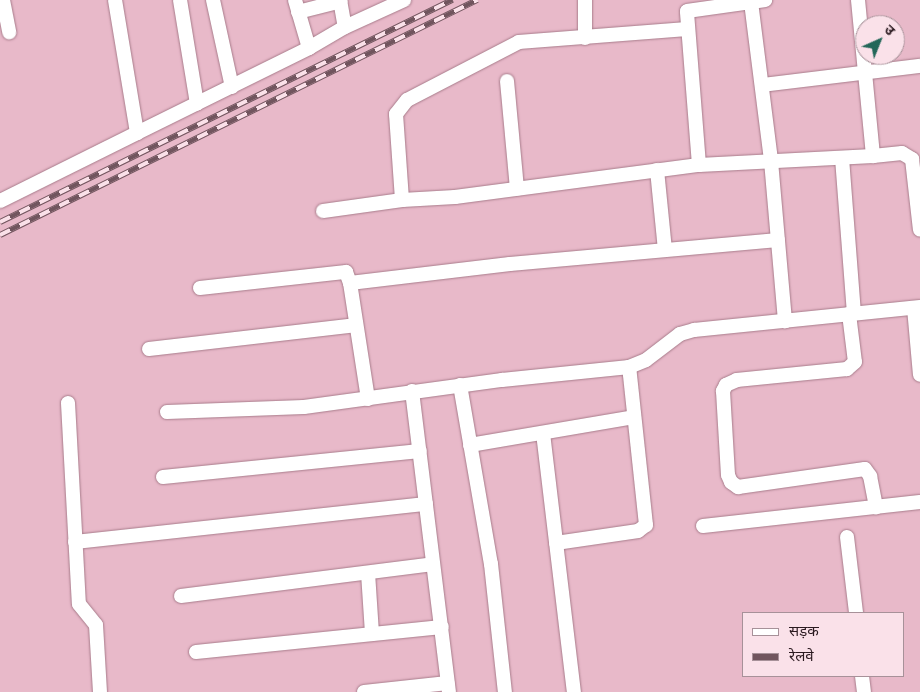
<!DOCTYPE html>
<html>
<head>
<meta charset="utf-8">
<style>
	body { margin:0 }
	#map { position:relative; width:920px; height:692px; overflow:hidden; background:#e8b9c9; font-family:Arial,"Noto Sans Devanagari",sans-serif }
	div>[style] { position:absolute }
	.roads { filter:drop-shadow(0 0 1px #a87c8b) drop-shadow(0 0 1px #a87c8b) }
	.minor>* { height:14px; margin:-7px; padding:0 7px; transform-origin:7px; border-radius:7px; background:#fff }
	.rail>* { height:5.5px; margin-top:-2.75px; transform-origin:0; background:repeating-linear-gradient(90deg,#fae1e9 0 11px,#71555e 0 22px); box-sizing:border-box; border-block:1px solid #71555e }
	span { translate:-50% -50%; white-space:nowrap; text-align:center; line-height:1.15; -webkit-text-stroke:5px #fae1e9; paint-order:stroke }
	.legend { position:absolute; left:742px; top:612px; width:162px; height:65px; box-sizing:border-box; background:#fae1e9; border:1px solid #a79199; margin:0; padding:6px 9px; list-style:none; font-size:15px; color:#2b1a20 }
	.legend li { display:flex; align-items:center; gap:10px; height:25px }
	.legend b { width:25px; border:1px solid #a79199 }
	.north { position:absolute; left:855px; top:15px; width:50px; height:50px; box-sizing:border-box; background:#fae1e9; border:1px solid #a79199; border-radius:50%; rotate:44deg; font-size:14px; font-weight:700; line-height:20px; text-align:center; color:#2b1a20 }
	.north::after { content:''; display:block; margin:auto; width:18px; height:22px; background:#236759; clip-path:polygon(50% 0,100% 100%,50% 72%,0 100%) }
</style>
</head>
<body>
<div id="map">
	<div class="roads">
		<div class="minor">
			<i style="left:3px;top:0;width:33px;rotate:79deg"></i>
			<i style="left:115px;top:0;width:135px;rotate:80.6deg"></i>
			<i style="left:137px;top:133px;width:192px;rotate:-26.3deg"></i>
			<i style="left:309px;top:48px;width:50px;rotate:-106.3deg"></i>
			<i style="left:180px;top:0;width:105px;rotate:80.7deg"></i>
			<i style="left:213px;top:0;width:89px;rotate:77.7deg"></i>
			<i style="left:340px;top:0;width:27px;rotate:80deg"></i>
			<i style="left:585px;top:0;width:38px;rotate:90deg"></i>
			<i style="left:858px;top:0;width:157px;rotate:84.5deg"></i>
			<i style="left:873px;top:156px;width:29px;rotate:-6deg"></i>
			<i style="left:902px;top:153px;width:12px;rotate:31deg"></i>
			<i style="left:912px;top:159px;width:71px;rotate:83.6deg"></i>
			<i style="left:751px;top:2px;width:160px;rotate:82.8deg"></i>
			<i style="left:771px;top:161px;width:161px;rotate:85deg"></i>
			<i style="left:298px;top:12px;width:44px;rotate:-14.3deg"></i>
			<i style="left:687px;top:29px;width:169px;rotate:175.6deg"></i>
			<i style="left:519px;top:42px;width:126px;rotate:152.6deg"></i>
			<i style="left:407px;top:100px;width:18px;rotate:128deg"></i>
			<i style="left:396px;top:114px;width:86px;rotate:86deg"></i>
			<i style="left:402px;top:200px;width:53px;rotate:-3.2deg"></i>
			<i style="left:455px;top:197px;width:246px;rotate:-7.5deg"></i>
			<i style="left:699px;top:165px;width:174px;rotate:-3deg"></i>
			<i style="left:309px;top:48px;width:42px;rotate:-30.3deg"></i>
			<i style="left:345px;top:27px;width:65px;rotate:-24.6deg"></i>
			<i style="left:507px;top:81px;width:108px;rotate:84.7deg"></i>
			<i style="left:762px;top:85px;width:159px;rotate:-6.9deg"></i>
			<i style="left:842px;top:158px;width:156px;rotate:85.6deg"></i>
			<i style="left:699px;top:165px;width:154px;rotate:-94.5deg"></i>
			<i style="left:687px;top:11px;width:79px;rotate:-8deg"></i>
			<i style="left:657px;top:170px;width:80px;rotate:84.3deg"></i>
			<i style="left:0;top:201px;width:153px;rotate:-26.4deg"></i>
			<i style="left:323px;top:211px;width:80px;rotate:-7.9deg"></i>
			<i style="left:200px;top:288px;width:147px;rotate:-6.3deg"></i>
			<i style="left:346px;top:272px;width:12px;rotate:70deg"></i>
			<i style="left:914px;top:308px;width:67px;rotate:84.9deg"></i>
			<i style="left:849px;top:314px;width:48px;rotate:82.9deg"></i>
			<i style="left:855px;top:362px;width:11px;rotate:139deg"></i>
			<i style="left:847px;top:369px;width:111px;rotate:174.3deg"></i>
			<i style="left:737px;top:380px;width:12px;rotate:156deg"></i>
			<i style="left:726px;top:385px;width:7px;rotate:117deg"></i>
			<i style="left:723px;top:391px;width:84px;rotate:86.6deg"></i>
			<i style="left:728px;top:475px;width:8px;rotate:67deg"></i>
			<i style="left:731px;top:482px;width:9px;rotate:36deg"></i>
			<i style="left:738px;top:487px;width:128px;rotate:-8.1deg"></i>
			<i style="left:865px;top:469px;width:9px;rotate:54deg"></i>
			<i style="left:870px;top:476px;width:32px;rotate:79deg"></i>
			<i style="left:149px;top:349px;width:207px;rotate:-6.6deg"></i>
			<i style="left:460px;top:385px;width:182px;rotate:80.2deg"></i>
			<i style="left:491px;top:564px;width:129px;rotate:83.8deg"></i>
			<i style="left:412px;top:391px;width:303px;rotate:83deg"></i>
			<i style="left:368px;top:399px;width:117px;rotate:-98.8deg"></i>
			<i style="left:350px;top:283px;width:161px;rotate:-6.8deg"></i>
			<i style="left:510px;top:264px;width:269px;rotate:-5.1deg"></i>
			<i style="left:68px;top:403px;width:201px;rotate:86.9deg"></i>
			<i style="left:79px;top:604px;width:27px;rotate:51deg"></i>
			<i style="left:96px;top:625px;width:67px;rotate:86.6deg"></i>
			<i style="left:167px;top:412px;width:137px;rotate:-2.1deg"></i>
			<i style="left:304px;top:407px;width:200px;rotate:-7.8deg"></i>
			<i style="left:502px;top:380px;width:128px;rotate:-5.8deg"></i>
			<i style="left:629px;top:367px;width:18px;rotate:-22deg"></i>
			<i style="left:646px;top:360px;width:43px;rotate:-37.4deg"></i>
			<i style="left:680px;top:334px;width:15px;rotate:-16deg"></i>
			<i style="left:694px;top:330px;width:227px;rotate:-5.8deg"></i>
			<i style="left:543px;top:433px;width:261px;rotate:83.2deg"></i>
			<i style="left:470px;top:445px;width:166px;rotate:-9.7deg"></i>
			<i style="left:163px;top:477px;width:258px;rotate:-5.8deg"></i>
			<i style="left:703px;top:526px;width:218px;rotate:-6.3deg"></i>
			<i style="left:847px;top:537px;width:77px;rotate:83.2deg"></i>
			<i style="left:75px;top:542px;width:353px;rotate:-6.2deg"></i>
			<i style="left:556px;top:543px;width:83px;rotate:-8.3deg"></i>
			<i style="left:638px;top:531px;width:10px;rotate:-37deg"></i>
			<i style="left:646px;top:525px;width:159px;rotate:-96.1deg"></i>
			<i style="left:368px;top:573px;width:61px;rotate:86.2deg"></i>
			<i style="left:181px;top:596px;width:254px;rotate:-7.2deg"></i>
			<i style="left:196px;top:652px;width:247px;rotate:-5.8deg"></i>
			<i style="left:862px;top:676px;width:16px;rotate:83deg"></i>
			<i style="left:364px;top:692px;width:84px;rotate:-6.1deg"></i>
		</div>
	</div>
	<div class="rail">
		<i style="left:0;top:222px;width:504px;rotate:-26.16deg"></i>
		<i style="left:0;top:235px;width:532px;rotate:-26.23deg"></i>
	</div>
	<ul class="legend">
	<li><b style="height:6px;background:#fff"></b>सड़क</li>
	<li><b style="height:6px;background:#71555e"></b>रेलवे</li>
	</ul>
	<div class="north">उ</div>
</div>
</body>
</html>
